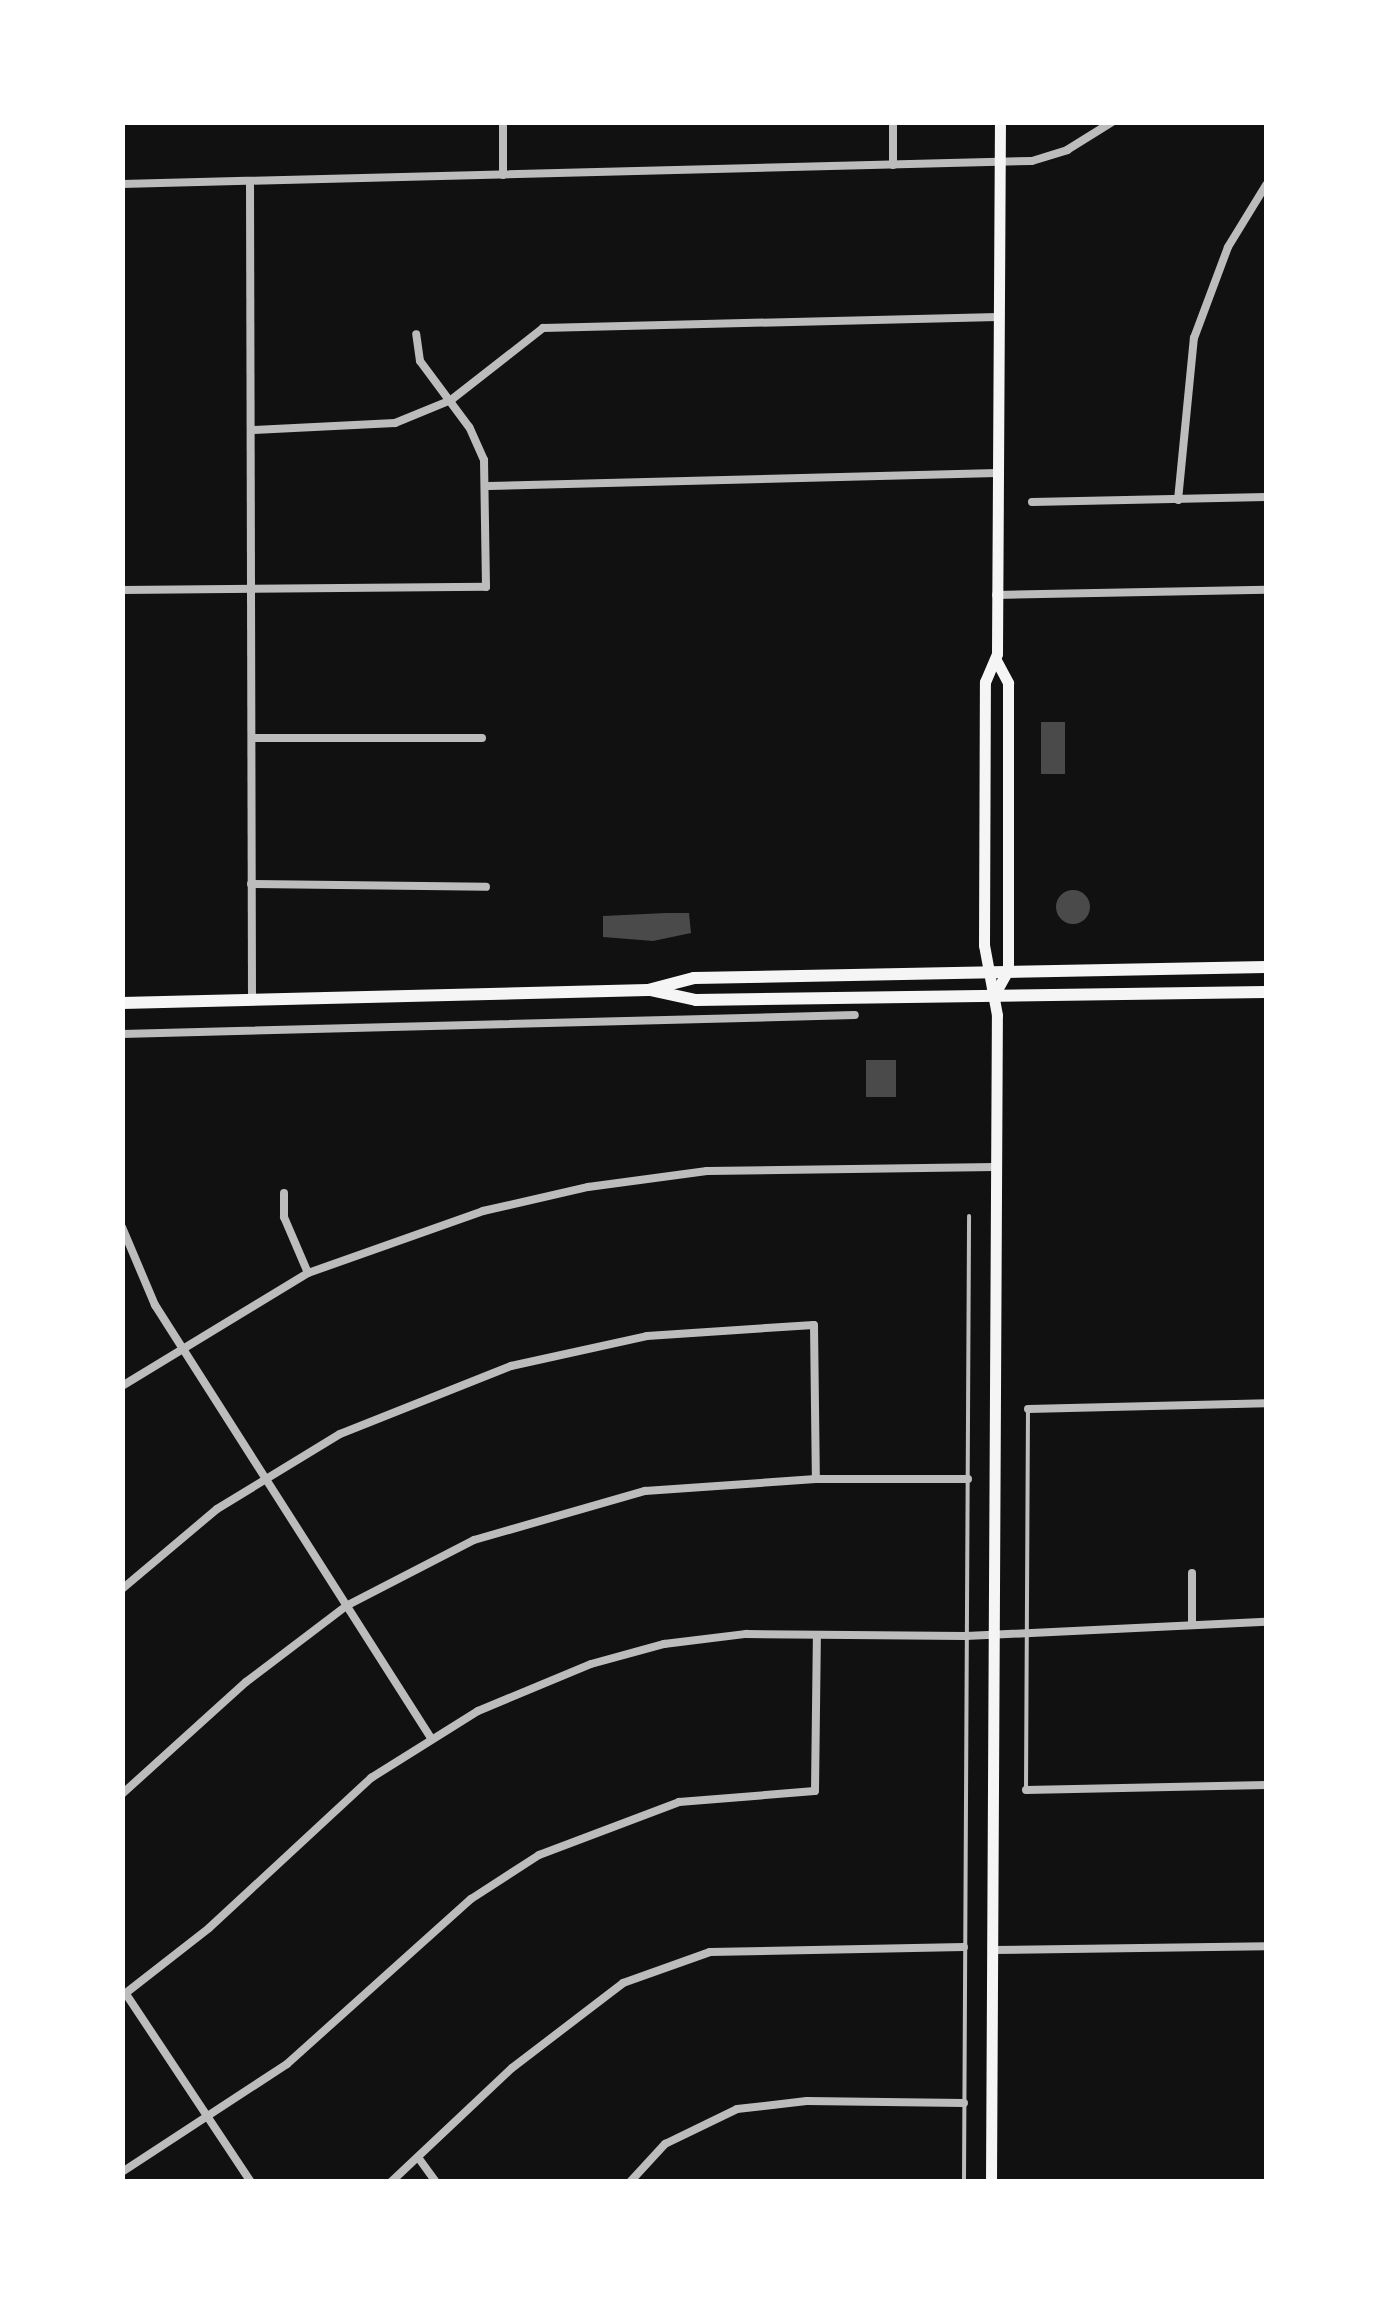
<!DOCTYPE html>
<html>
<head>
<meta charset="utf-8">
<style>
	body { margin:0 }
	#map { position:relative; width:1389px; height:2304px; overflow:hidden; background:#111; font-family:Bitter,serif }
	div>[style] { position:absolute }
	.building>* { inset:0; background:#4a4a4a }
	.round { border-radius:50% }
	.service>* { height:4px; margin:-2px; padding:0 2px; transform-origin:2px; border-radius:2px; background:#bcbcbc }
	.minor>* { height:8px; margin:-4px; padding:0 4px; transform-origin:4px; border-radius:4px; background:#bcbcbc }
	.secondary>* { height:11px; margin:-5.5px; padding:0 5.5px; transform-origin:5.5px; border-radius:5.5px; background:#f5f5f5 }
	.primary>* { height:12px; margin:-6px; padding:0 6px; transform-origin:6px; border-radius:6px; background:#f5f5f5 }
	span { translate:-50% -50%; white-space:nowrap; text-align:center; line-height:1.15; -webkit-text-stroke:8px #fff; paint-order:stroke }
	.frame { position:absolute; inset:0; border:125px solid #fff; pointer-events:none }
</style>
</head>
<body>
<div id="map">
	<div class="building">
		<i style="clip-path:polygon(1041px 722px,1065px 722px,1065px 774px,1041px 774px)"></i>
		<i class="round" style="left:1056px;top:890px;width:34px;height:34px"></i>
		<i style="clip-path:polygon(666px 913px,689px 913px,691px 933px,653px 941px,603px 937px,603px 916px)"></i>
		<i style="clip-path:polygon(866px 1060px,896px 1060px,896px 1097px,866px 1097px)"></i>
	</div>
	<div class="service">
		<i style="left:1026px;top:1789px;width:380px;rotate:-89.7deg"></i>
		<i style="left:964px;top:2182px;width:966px;rotate:-89.7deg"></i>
	</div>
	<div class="minor">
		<i style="left:503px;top:122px;width:53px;rotate:90deg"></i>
		<i style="left:893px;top:122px;width:43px;rotate:90deg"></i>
		<i style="left:250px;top:181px;width:819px;rotate:89.86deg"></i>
		<i style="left:122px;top:184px;width:910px;rotate:-1.45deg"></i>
		<i style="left:1032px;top:161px;width:37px;rotate:-17deg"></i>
		<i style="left:1067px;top:150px;width:53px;rotate:-31.9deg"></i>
		<i style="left:252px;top:430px;width:143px;rotate:-2.8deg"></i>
		<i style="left:395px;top:423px;width:61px;rotate:-22.3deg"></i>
		<i style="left:451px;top:400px;width:117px;rotate:-38deg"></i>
		<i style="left:543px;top:328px;width:455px;rotate:-1.4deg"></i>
		<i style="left:489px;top:486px;width:508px;rotate:-1.47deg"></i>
		<i style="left:1178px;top:500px;width:163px;rotate:-84.4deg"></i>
		<i style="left:1194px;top:338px;width:97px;rotate:-69.5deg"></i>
		<i style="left:1228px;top:247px;width:73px;rotate:-58.5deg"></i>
		<i style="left:1032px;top:502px;width:234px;rotate:-1.2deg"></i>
		<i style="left:122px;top:590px;width:364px;rotate:-0.5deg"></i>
		<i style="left:486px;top:587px;width:127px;rotate:-90.9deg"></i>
		<i style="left:484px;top:460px;width:36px;rotate:-114deg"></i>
		<i style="left:469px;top:427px;width:82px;rotate:-126.6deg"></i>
		<i style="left:420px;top:361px;width:27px;rotate:-98deg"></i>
		<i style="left:996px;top:595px;width:270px;rotate:-1.1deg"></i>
		<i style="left:253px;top:738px;width:229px"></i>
		<i style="left:251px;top:884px;width:235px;rotate:0.7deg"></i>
		<i style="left:122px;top:1034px;width:733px;rotate:-1.48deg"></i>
		<i style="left:284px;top:1193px;width:24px;rotate:90deg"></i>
		<i style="left:284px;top:1217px;width:61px;rotate:66.8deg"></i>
		<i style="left:122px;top:1227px;width:85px;rotate:67.1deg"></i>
		<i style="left:155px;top:1305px;width:513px;rotate:57.49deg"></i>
		<i style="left:122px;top:1386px;width:218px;rotate:-31.3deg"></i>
		<i style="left:308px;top:1273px;width:186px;rotate:-19.5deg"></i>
		<i style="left:483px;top:1211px;width:108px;rotate:-12.9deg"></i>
		<i style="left:588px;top:1187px;width:120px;rotate:-7.7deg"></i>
		<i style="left:707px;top:1171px;width:288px;rotate:-0.8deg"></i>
		<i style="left:1028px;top:1409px;width:238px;rotate:-1.4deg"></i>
		<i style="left:1192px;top:1573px;width:50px;rotate:90deg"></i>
		<i style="left:122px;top:1589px;width:124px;rotate:-40.1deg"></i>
		<i style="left:217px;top:1509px;width:144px;rotate:-31.4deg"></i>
		<i style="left:340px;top:1434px;width:184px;rotate:-21.7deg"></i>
		<i style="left:511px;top:1366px;width:139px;rotate:-12.4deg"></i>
		<i style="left:647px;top:1336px;width:167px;rotate:-3.8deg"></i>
		<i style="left:814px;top:1325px;width:154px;rotate:89.3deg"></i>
		<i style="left:1026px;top:1790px;width:240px;rotate:-1.2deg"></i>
		<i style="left:122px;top:1794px;width:167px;rotate:-42.1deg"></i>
		<i style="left:246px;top:1682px;width:126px;rotate:-37.2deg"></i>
		<i style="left:346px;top:1606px;width:144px;rotate:-27.3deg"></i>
		<i style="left:474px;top:1540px;width:178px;rotate:-16deg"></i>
		<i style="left:645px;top:1491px;width:171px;rotate:-4deg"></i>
		<i style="left:816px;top:1479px;width:152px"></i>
		<i style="left:992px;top:1950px;width:274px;rotate:-0.8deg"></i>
		<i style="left:126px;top:1994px;width:226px;rotate:56.4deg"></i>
		<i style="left:122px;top:1996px;width:110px;rotate:-38deg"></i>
		<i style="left:209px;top:1928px;width:221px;rotate:-42.8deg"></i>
		<i style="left:371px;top:1778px;width:126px;rotate:-32.1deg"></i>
		<i style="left:478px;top:1711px;width:122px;rotate:-22.6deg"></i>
		<i style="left:591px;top:1664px;width:76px;rotate:-15.3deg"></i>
		<i style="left:664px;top:1644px;width:83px;rotate:-7deg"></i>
		<i style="left:746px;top:1634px;width:220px;rotate:0.5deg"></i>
		<i style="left:966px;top:1636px;width:300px;rotate:-2.7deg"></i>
		<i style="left:420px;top:2160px;width:27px;rotate:54deg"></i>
		<i style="left:122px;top:2172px;width:197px;rotate:-33.2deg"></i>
		<i style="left:287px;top:2064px;width:247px;rotate:-41.9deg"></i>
		<i style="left:471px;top:1899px;width:81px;rotate:-32.9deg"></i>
		<i style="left:539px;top:1855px;width:150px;rotate:-20.7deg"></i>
		<i style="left:679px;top:1802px;width:136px;rotate:-4.6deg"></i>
		<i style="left:815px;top:1791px;width:156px;rotate:-89.3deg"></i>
		<i style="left:391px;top:2182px;width:166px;rotate:-43.3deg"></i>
		<i style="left:512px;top:2068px;width:140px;rotate:-37.4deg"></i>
		<i style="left:623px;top:1983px;width:92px;rotate:-19.6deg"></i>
		<i style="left:710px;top:1952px;width:254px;rotate:-1.1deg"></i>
		<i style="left:630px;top:2182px;width:52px;rotate:-47.4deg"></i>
		<i style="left:665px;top:2144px;width:80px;rotate:-25.9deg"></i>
		<i style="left:737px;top:2109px;width:70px;rotate:-6.5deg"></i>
		<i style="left:807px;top:2101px;width:157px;rotate:0.7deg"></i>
	</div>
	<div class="secondary">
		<i style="left:996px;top:660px;width:26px;rotate:62deg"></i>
		<i style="left:1008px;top:683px;width:287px;rotate:90deg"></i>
		<i style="left:1008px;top:970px;width:25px;rotate:119deg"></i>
		<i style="left:991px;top:2182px;width:1167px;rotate:-89.71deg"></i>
		<i style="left:997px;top:1015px;width:71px;rotate:-100.5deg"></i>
		<i style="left:984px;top:945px;width:263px;rotate:-89.8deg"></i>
		<i style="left:985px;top:682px;width:30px;rotate:-67deg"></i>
		<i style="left:997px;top:654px;width:532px;rotate:-89.68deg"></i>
	</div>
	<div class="primary">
		<i style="left:650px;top:990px;width:47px;rotate:12.3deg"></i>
		<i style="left:696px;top:1000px;width:570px;rotate:-0.8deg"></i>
		<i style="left:122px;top:1003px;width:526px;rotate:-1.42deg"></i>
		<i style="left:648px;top:990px;width:48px;rotate:-14.6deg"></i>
		<i style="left:694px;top:978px;width:572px;rotate:-1.1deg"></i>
	</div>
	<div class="frame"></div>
</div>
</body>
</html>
